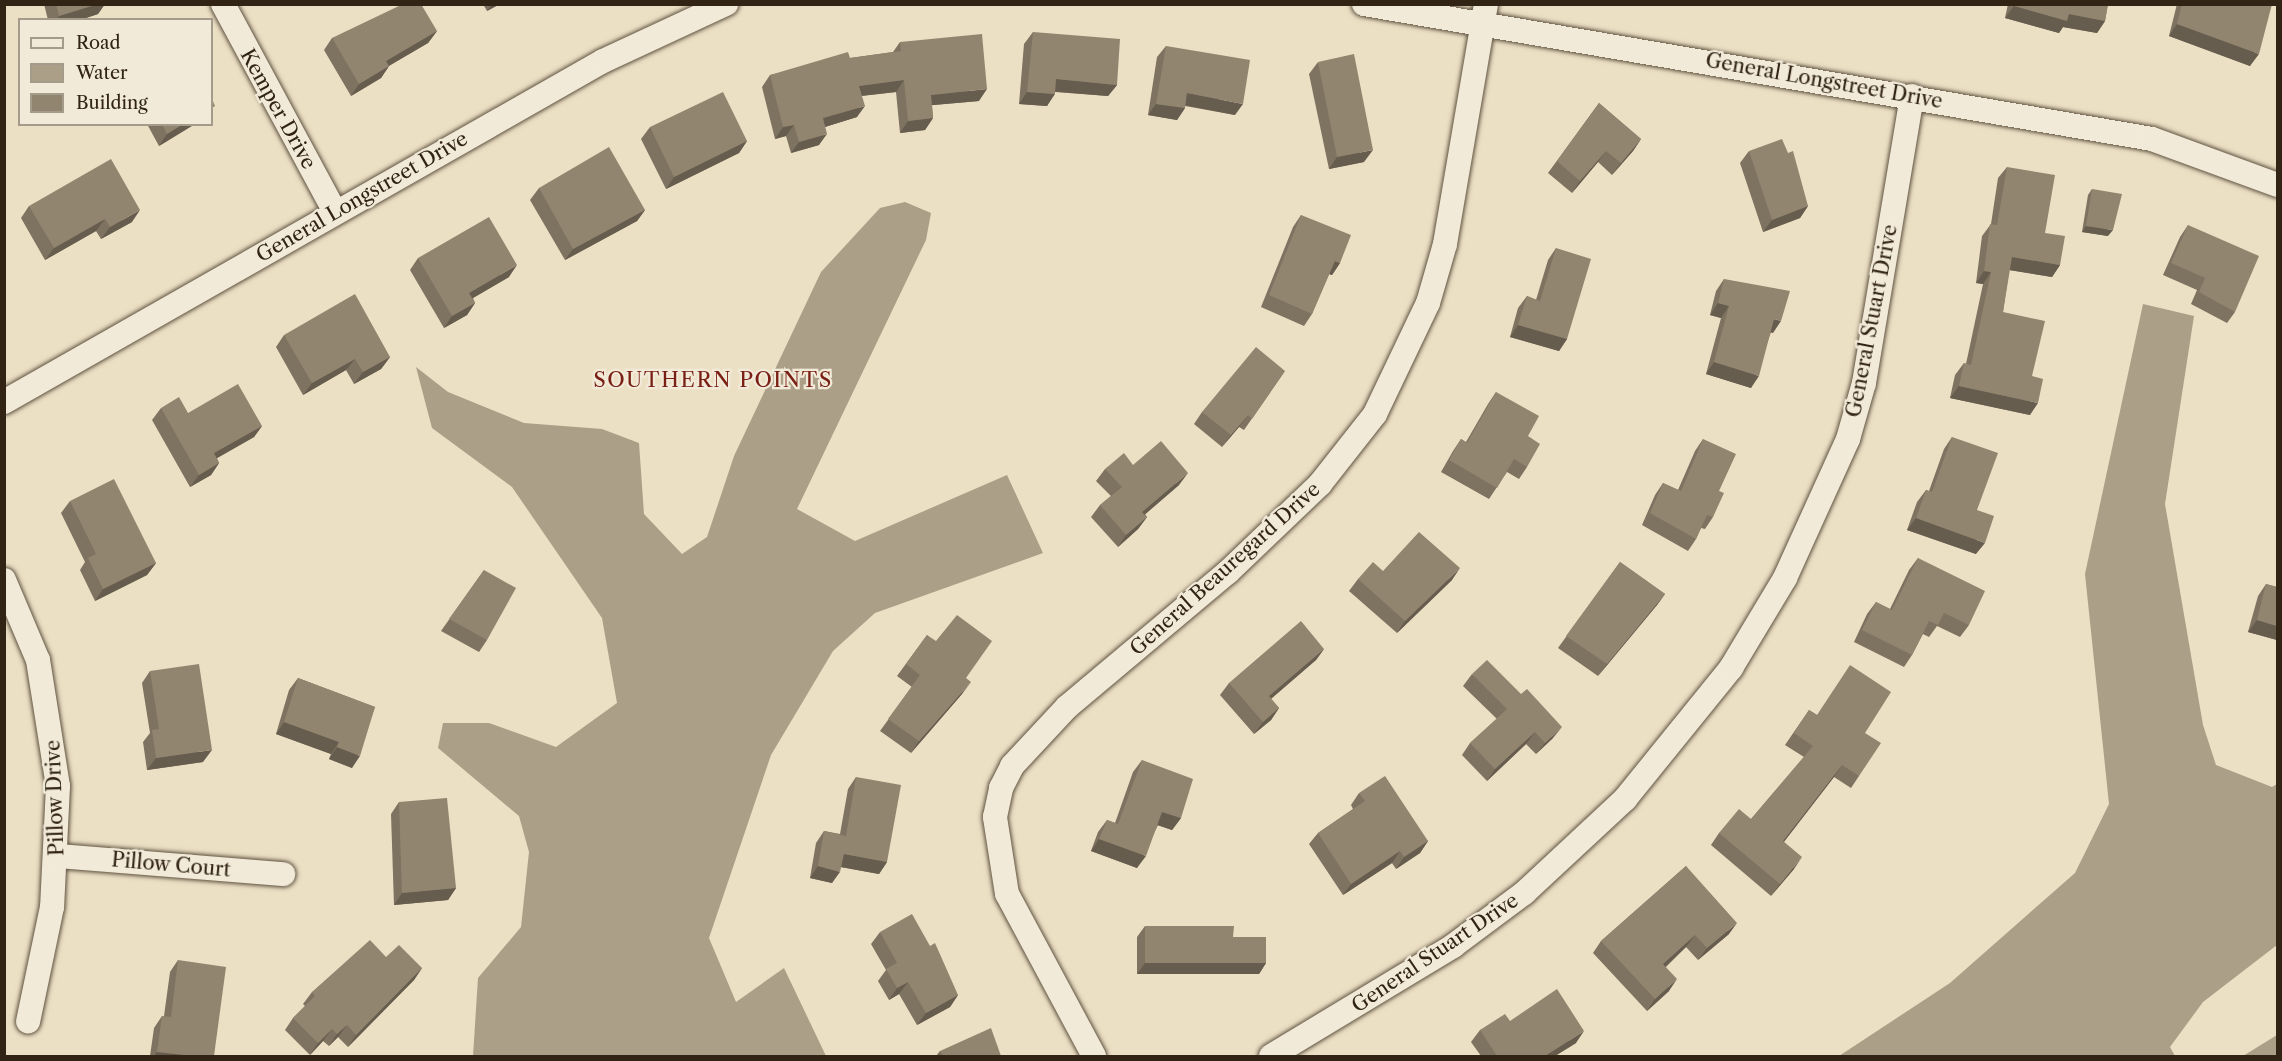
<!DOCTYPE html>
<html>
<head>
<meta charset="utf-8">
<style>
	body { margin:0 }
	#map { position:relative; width:2282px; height:1061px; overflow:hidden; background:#ebdfc4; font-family:"Libre Caslon Text",serif }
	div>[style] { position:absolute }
	.water>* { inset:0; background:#ac9f88 }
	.roads { filter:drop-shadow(0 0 2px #605340) drop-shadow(0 0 2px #605340) }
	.street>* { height:24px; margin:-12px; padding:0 12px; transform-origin:12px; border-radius:12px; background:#f2ead9 }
	.wall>* { inset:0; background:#7e7260 }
	.shaded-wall>* { inset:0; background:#665d4e }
	.building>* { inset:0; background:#928570 }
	span { translate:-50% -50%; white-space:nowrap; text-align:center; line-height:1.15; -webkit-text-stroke:4.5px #f2ead9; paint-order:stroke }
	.street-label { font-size:20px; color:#312414 }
	.neighbourhood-label { font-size:21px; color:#7a1f14; letter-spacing:1.5px }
	.frame { position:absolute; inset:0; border:6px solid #312414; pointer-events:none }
	.legend { position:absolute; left:18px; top:18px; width:195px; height:108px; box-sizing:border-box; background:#f2ead9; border:2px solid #a59b8a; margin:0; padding:8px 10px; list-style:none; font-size:18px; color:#312414 }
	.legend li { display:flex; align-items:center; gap:12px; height:30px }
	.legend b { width:30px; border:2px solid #a59b8a }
</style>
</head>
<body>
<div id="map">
	<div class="water">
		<i style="clip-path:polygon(905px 202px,931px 213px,926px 240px,797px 509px,855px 541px,1007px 475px,1043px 553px,875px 613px,833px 651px,771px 755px,709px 938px,736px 1002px,784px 968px,826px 1056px,473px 1056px,478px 978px,521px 927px,529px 852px,519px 816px,438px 748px,443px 723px,489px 723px,556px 747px,617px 703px,602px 618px,512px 487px,432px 428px,416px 367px,448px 392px,524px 423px,602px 429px,639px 443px,644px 514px,682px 554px,707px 537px,734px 456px,821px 272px,880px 208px)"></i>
		<i style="clip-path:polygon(2143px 304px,2194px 316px,2165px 504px,2203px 725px,2216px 765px,2272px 787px,2277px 784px,2277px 945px,2203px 1002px,2170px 1047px,2175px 1056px,1839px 1056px,1950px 983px,2075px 873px,2109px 804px,2085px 574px)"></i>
		<i style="clip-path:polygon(2277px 1035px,2277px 1056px,2243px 1056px)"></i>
	</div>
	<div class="roads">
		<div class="street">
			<i style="left:223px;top:4px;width:236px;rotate:61.7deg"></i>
			<i style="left:1364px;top:4px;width:799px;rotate:9.72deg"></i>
			<i style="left:2152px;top:139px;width:134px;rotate:20.1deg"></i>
			<i style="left:4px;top:402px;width:689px;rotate:-29.65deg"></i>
			<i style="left:603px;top:61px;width:136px;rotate:-24.9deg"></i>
			<i style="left:4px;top:580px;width:87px;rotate:67deg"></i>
			<i style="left:38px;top:660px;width:128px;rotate:81deg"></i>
			<i style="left:58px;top:786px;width:121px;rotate:92.8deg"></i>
			<i style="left:52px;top:907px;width:117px;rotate:101.8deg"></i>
			<i style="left:58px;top:856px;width:226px;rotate:4.6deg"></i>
			<i style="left:1094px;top:1056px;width:184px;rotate:-118.2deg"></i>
			<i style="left:1007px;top:894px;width:78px;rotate:-98.9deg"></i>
			<i style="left:995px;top:817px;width:30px;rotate:-78deg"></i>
			<i style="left:1001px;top:788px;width:25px;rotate:-63deg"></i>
			<i style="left:1012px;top:766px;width:81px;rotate:-47deg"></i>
			<i style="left:1067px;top:707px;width:210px;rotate:-40deg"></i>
			<i style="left:1228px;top:572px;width:127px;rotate:-43.7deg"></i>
			<i style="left:1320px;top:484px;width:89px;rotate:-51.8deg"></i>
			<i style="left:1375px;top:414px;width:123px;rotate:-64.5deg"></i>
			<i style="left:1428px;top:303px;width:61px;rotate:-73.9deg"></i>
			<i style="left:1445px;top:244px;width:243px;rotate:-80.3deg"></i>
			<i style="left:1271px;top:1056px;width:213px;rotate:-31.1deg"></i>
			<i style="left:1453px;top:946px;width:89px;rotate:-36.7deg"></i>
			<i style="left:1524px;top:893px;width:138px;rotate:-42.9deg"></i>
			<i style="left:1625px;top:799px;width:169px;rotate:-51deg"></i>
			<i style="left:1731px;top:668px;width:105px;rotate:-59deg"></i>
			<i style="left:1785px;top:578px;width:153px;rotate:-65.6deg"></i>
			<i style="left:1848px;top:439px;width:58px;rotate:-74.1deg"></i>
			<i style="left:1864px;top:383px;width:291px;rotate:-80.5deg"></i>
		</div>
	</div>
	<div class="wall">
		<i style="clip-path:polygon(44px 4px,105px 4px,98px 14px,80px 20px,48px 20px)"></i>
		<i style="clip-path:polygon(483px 4px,500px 4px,487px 11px)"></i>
		<i style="clip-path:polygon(2008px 4px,2108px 4px,2105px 21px,2097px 33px,2063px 27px,2059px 33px,2005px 18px)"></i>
		<i style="clip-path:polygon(2177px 4px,2272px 4px,2250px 66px,2169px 36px)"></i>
		<i style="clip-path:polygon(437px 31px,428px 43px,389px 66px,381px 78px,351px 96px,324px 50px,332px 38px)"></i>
		<i style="clip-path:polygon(1033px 32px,1117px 85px,1108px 96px,1055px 92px,1047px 106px,1019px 104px,1024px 44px)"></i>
		<i style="clip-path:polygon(900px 42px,979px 101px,932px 105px,933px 118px,925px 130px,900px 133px,896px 92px,862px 96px,857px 117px,825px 127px,819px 145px,791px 153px,786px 136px,775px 139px,762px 87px,770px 75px,850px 58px,893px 52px)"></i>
		<i style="clip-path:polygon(1166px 46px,1235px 115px,1185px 106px,1185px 108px,1177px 120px,1148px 115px,1157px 57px)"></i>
		<i style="clip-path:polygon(1318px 62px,1364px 162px,1329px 169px,1309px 74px)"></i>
		<i style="clip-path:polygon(1599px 103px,1641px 139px,1633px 151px,1612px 175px,1598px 162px,1572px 193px,1548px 173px)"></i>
		<i style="clip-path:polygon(147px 124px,195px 124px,159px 146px)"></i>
		<i style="clip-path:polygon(650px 127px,747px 141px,739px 153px,666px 189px,641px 139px)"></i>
		<i style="clip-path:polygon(1749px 151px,1808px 206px,1800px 218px,1763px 232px,1740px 163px)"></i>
		<i style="clip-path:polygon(2007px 167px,2045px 233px,2060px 265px,2052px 277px,2009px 270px,2003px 312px,2032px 376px,2030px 415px,1950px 398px,1955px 375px,1964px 363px,1966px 364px,1983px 284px,1976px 283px,1982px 236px,1991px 224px,1998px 178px)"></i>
		<i style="clip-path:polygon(539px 188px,645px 210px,637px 221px,565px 260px,530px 200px)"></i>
		<i style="clip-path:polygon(2092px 189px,2108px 236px,2082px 232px,2088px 195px)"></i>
		<i style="clip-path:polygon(29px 206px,132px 222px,101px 239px,96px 231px,45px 260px,21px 218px)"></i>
		<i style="clip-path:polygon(1301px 215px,1340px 263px,1332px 275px,1329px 274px,1312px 314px,1304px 326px,1261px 307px,1293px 227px)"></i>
		<i style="clip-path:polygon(2188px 225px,2235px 312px,2227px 323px,2191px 304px,2197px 290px,2163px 275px,2180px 237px)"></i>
		<i style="clip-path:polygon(1556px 248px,1567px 339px,1559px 351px,1510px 337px,1518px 308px,1527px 296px,1536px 300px,1548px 260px)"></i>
		<i style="clip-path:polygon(418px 258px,509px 277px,473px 298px,475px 303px,467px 315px,444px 328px,410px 270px)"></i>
		<i style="clip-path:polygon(1724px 279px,1773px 333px,1771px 332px,1751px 388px,1706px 374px,1721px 318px,1710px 315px,1716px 291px)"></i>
		<i style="clip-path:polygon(284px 335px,390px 357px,381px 369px,354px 384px,346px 370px,303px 395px,276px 347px)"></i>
		<i style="clip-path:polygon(1285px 371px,1244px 430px,1239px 427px,1222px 447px,1194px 424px,1202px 412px)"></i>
		<i style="clip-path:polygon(1496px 392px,1528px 436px,1527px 467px,1519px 479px,1507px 472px,1489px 499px,1441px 472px,1453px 451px,1461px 439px,1466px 442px,1488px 404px)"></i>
		<i style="clip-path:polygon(161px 408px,188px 413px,262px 426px,254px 437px,217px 458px,219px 463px,211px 475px,190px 487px,152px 420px)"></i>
		<i style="clip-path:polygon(1952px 437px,1977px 510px,1976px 554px,1907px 530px,1917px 502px,1926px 490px,1929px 491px,1944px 449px)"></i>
		<i style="clip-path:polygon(1703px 439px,1719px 491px,1713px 517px,1705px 529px,1701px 528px,1696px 539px,1688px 551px,1642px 525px,1655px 495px,1663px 483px,1678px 490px,1695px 451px)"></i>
		<i style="clip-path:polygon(1133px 465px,1179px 485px,1145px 514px,1147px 517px,1138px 529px,1118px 547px,1091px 517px,1100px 505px,1111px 496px,1096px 481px,1105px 469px)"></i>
		<i style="clip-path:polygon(70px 501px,156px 563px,147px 575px,95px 601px,80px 570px,85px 562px,61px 513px)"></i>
		<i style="clip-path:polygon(1918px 558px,1969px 625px,1960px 637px,1937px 626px,1929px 637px,1923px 634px,1912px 655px,1904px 667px,1854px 642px,1867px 614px,1876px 602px,1890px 609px,1909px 570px)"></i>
		<i style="clip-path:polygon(1620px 562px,1665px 594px,1657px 605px,1598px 676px,1558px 648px)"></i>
		<i style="clip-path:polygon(484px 570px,487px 640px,479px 652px,441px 631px)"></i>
		<i style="clip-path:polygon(1383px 571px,1452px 580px,1397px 633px,1349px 591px,1358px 579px)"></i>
		<i style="clip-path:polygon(2266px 584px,2277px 587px,2277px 640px,2248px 632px,2258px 596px)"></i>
		<i style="clip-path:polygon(927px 635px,966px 678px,962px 694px,911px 753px,880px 731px,912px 687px,897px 676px)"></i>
		<i style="clip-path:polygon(1324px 649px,1316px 660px,1271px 699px,1279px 708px,1271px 720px,1254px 734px,1220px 695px,1229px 683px)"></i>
		<i style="clip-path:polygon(150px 671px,203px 762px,147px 770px,143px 742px,150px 733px,142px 683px)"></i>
		<i style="clip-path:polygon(1472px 674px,1553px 738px,1536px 754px,1526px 744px,1487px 781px,1462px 755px,1470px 743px,1497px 719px,1463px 686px)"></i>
		<i style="clip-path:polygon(298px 678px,375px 707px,352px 768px,329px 759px,331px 754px,276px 734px,289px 690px)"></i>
		<i style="clip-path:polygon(1809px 710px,1817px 715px,1865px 733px,1859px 776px,1851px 788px,1834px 777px,1784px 842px,1794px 869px,1771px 896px,1711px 845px,1719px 833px,1751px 819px,1804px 757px,1785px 745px)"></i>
		<i style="clip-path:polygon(1142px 760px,1181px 818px,1172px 830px,1158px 825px,1137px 868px,1091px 851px,1098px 832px,1107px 820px,1115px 823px,1133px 772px)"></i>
		<i style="clip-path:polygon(856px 777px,887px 862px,879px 874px,841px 867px,832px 883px,810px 878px,816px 843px,824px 831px,840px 834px,848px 789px)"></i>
		<i style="clip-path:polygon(1359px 793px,1428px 841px,1420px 853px,1396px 869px,1392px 863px,1343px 895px,1309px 844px,1318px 833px,1353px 809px,1351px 805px)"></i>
		<i style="clip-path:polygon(399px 802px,456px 888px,448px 900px,394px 905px,391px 814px)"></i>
		<i style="clip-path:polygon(1686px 866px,1729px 934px,1698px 960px,1686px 947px,1666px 967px,1669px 991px,1647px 1011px,1593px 953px,1601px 941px)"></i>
		<i style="clip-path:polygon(1145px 926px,1233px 937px,1266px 963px,1259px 974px,1137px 974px,1137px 937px)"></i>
		<i style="clip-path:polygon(880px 932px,958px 995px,950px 1007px,917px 1025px,899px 994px,889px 1000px,878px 981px,886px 970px,871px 944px)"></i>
		<i style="clip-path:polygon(386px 957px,422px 968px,414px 980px,348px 1047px,338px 1037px,329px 1046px,323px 1041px,310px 1055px,285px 1030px,293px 1018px,305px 1006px,303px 1004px,312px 992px)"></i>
		<i style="clip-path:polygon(178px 960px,214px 1056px,150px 1056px,154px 1028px,162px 1016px,164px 1016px,170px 972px)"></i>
		<i style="clip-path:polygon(1510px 1021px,1576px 1043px,1555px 1056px,1481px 1056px,1471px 1042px,1480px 1030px)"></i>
		<i style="clip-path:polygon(940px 1051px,1001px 1056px,936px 1056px)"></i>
	</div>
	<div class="shaded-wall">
		<i style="clip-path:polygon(98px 4px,105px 4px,98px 14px,80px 20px,57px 20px,59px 16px)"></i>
		<i style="clip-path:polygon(492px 4px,500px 4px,487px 11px)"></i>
		<i style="clip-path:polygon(2014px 6px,2069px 14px,2105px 21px,2097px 33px,2063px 27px,2059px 33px,2005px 18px)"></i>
		<i style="clip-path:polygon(2177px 24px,2259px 54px,2250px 66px,2169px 36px)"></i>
		<i style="clip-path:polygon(437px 31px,428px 43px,378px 72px,386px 61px)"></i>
		<i style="clip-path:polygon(389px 66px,381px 78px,351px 96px,359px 84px)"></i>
		<i style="clip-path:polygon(1056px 79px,1117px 85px,1108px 96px,1048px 91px)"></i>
		<i style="clip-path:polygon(904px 80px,896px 92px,850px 97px,859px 86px)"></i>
		<i style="clip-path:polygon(987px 89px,979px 101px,923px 106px,931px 95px)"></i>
		<i style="clip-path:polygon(1027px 92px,1055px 94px,1047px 106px,1019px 104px)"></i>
		<i style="clip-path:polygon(1187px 93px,1243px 104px,1235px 115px,1179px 104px)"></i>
		<i style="clip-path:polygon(1156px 104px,1185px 108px,1177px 120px,1148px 115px)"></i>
		<i style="clip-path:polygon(865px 106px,857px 117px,815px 130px,823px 118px)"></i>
		<i style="clip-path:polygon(933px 118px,925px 130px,900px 133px,908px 121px)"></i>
		<i style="clip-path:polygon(183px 124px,195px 124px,159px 146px,167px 134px)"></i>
		<i style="clip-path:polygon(794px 125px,786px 136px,775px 139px,783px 127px)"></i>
		<i style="clip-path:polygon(827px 134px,819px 145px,791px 153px,799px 142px)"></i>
		<i style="clip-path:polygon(1641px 139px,1633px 151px,1612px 175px,1621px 163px)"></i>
		<i style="clip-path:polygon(747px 141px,739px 153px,666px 189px,674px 177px)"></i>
		<i style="clip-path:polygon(1373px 150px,1364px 162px,1329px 169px,1337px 157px)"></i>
		<i style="clip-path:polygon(1606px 151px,1598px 162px,1572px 193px,1580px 181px)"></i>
		<i style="clip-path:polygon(1808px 206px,1800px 218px,1763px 232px,1772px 220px)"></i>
		<i style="clip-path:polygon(140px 210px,132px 222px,101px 239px,110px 227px)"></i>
		<i style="clip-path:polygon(645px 210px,637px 221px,565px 260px,573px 249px)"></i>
		<i style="clip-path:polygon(105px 219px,96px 231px,45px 260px,54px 248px)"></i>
		<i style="clip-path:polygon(2086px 226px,2113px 230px,2108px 236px,2082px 232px)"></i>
		<i style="clip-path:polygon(2012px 257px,2060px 265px,2052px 277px,2003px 269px)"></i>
		<i style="clip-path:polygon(1335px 261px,1340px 263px,1332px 275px,1326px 273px)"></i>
		<i style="clip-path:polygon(517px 265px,509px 277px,461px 305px,469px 293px)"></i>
		<i style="clip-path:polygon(1984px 271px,1991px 272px,1983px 284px,1976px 283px)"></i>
		<i style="clip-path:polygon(475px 303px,467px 315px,444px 328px,452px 316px)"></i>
		<i style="clip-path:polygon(1718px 303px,1729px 306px,1721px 318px,1710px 315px)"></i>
		<i style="clip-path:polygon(1774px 319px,1781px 321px,1773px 333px,1766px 331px)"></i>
		<i style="clip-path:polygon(1518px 325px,1567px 339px,1559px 351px,1510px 337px)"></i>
		<i style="clip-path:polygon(390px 357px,381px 369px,354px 384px,363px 372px)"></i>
		<i style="clip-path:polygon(355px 359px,346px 370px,303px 395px,312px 383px)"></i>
		<i style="clip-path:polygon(1714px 362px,1759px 376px,1751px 388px,1706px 374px)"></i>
		<i style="clip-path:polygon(1959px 386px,2038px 403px,2030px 415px,1950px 398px)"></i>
		<i style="clip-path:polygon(1248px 415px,1239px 427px,1222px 447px,1231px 435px)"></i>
		<i style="clip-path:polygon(262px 426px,254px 437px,205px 465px,214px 453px)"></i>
		<i style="clip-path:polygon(219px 463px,211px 475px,190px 487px,199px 475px)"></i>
		<i style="clip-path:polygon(1188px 473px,1179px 485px,1134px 524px,1142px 512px)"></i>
		<i style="clip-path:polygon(1147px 517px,1138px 529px,1118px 547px,1126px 535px)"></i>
		<i style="clip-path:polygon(1916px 518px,1985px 543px,1976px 554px,1907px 530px)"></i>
		<i style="clip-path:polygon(156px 563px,147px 575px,95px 601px,103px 589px)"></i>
		<i style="clip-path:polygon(1460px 568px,1452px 580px,1397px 633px,1405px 621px)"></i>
		<i style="clip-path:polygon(1665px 594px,1657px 605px,1598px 676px,1607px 664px)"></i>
		<i style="clip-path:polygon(2257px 620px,2277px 626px,2277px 640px,2248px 632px)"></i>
		<i style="clip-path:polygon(1324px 649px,1316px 660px,1260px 708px,1269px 696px)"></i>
		<i style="clip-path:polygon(971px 682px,962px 694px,911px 753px,919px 741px)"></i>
		<i style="clip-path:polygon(1279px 708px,1271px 720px,1254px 734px,1263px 722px)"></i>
		<i style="clip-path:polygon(284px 722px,339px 742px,331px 754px,276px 734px)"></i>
		<i style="clip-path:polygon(1562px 727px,1553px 738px,1536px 754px,1545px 743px)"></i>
		<i style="clip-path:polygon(1535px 732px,1526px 744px,1487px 781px,1495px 769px)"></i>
		<i style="clip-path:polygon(337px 747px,360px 756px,352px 768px,329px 759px)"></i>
		<i style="clip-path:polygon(212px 750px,203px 762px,147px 770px,156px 758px)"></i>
		<i style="clip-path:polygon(1842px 765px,1834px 777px,1775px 853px,1783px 841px)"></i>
		<i style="clip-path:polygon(1162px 812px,1181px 818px,1172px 830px,1154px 824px)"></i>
		<i style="clip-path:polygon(1099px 839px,1146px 856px,1137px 868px,1091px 851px)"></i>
		<i style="clip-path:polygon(1428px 841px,1420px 853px,1396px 869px,1404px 857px)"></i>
		<i style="clip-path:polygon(1400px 851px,1392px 863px,1343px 895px,1351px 884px)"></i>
		<i style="clip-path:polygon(844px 854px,887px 862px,879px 874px,835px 866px)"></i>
		<i style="clip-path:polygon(1802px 857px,1794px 869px,1771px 896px,1780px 884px)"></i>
		<i style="clip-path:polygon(818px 866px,840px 872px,832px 883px,810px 878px)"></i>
		<i style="clip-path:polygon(456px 888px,448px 900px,394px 905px,402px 893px)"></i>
		<i style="clip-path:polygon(1737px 923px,1729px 934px,1698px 960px,1707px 948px)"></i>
		<i style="clip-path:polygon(1695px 935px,1686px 947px,1655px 976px,1663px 964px)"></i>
		<i style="clip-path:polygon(1145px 963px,1266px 963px,1259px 974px,1137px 974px)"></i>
		<i style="clip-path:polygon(422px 968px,414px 980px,348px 1047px,356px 1035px)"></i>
		<i style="clip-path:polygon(1677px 979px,1669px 991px,1647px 1011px,1655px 999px)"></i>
		<i style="clip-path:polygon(908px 982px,899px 994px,889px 1000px,897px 988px)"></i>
		<i style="clip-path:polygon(958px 995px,950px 1007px,917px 1025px,926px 1013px)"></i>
		<i style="clip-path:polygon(347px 1025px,338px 1037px,329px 1046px,337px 1034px)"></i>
		<i style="clip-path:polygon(332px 1029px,323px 1041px,310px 1055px,318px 1043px)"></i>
		<i style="clip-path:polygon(1584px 1031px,1576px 1043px,1555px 1056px,1545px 1056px)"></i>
		<i style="clip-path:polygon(157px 1052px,194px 1056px,154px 1056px)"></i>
	</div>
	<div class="building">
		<i style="clip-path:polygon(56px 4px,98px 4px,59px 16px)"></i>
		<i style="clip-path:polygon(403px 4px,421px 4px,437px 31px,386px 61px,389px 66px,359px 84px,332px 38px)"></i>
		<i style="clip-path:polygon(2014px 4px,2108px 4px,2105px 21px,2069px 14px,2067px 21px,2014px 6px)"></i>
		<i style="clip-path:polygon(2182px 4px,2272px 4px,2259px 54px,2177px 24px)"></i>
		<i style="clip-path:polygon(1033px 32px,1120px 39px,1117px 85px,1056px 79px,1055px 94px,1027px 92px)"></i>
		<i style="clip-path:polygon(982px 34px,987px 89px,931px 95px,933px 118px,908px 121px,904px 80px,859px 86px,865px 106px,823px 118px,827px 134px,799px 142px,794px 125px,783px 127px,770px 75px,848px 52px,850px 58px,901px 51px,900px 42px)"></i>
		<i style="clip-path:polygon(1166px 46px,1250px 60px,1243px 104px,1187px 93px,1185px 108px,1156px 104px)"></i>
		<i style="clip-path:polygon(1354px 54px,1373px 150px,1337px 157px,1318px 62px)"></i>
		<i style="clip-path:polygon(723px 92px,747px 141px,674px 177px,650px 127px)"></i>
		<i style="clip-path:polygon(212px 99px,215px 106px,212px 108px)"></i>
		<i style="clip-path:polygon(1599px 103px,1641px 139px,1621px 163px,1606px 151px,1580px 181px,1557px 161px)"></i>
		<i style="clip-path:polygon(162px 124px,183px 124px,167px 134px)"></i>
		<i style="clip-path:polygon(1782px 139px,1788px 153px,1793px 151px,1808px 206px,1772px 220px,1749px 151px)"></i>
		<i style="clip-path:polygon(609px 147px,645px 210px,573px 249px,539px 188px)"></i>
		<i style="clip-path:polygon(111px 159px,140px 210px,110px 227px,105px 219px,54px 248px,29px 206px)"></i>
		<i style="clip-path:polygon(2007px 167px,2055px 175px,2045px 233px,2065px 236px,2060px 265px,2012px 257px,2003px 312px,2045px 321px,2032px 376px,2043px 379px,2038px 403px,1959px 386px,1964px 363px,1971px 365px,1991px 272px,1984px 271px,1990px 224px,1997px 225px)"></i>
		<i style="clip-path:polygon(2092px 189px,2122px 194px,2113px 230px,2086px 226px)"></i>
		<i style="clip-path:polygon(1301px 215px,1351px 235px,1340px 263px,1335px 261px,1312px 314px,1269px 295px)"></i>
		<i style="clip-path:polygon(489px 217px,517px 265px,469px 293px,475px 303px,452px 316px,418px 258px)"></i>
		<i style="clip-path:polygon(2188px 225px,2259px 256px,2235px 312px,2199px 292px,2205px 278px,2171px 263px)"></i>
		<i style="clip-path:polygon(1556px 248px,1591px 259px,1567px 339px,1518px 325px,1527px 296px,1540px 301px)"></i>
		<i style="clip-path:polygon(1724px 279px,1790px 291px,1781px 321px,1774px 319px,1759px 376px,1714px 362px,1729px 306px,1718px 303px)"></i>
		<i style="clip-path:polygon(355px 294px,390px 357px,363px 372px,355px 359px,312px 383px,284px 335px)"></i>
		<i style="clip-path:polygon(1256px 347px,1285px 371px,1252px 419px,1248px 415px,1231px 435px,1202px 412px)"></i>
		<i style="clip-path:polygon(238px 384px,262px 426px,214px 453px,219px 463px,199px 475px,161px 408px,179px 397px,188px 413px)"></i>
		<i style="clip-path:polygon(1496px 392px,1539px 416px,1528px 436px,1540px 444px,1527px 467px,1514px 459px,1497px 488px,1449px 460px,1461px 439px,1467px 443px)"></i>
		<i style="clip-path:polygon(1952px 437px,1998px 453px,1977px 510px,1994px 516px,1985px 543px,1916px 518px,1926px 490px,1932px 492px)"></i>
		<i style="clip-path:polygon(1703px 439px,1736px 454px,1719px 491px,1724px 493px,1713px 517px,1707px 515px,1696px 539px,1650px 513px,1663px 483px,1681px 491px)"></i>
		<i style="clip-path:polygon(1161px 441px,1188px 473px,1142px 512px,1147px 517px,1126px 535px,1100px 505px,1122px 487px,1105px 469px,1124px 453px,1133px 465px)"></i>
		<i style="clip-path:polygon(114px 479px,156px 563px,103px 589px,88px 558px,96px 554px,70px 501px)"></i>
		<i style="clip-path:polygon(1419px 532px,1460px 568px,1405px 621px,1358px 579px,1373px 562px,1383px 571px)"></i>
		<i style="clip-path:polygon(1918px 558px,1985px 591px,1969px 625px,1944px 613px,1938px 625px,1929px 621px,1912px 655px,1862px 630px,1876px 602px,1892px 610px)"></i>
		<i style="clip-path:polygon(1620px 562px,1665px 594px,1607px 664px,1566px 636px)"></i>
		<i style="clip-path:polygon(484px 570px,516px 588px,487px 640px,449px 619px)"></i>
		<i style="clip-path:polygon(2266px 584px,2277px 587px,2277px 626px,2257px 620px)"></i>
		<i style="clip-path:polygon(957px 615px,992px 641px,966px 678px,971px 682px,919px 741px,888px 719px,920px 675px,906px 664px,927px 635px,936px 641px)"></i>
		<i style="clip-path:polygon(1301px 621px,1324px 649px,1269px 696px,1279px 708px,1263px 722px,1229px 683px)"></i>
		<i style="clip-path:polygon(1487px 660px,1521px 694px,1527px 689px,1562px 727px,1545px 743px,1535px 732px,1495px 769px,1470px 743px,1507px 709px,1472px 674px)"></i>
		<i style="clip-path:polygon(199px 664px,212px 750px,156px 758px,152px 730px,159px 729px,150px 671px)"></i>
		<i style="clip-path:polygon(1850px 665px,1891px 692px,1865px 733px,1881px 743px,1859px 776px,1842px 765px,1783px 841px,1802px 857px,1780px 884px,1719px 833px,1739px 809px,1751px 819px,1813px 746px,1794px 733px,1809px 710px,1817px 715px)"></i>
		<i style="clip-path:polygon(298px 678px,375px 707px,360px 756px,337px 747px,339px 742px,284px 722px)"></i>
		<i style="clip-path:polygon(1142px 760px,1193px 779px,1181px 818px,1162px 812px,1146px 856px,1099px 839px,1107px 820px,1118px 824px)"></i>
		<i style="clip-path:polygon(1385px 776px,1428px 841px,1404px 857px,1400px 851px,1351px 884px,1318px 833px,1365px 801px,1359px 793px)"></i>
		<i style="clip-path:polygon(856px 777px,901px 785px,887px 862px,844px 854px,840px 872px,818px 866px,824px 831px,846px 836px)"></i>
		<i style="clip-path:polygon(447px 798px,456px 888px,402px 893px,399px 802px)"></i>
		<i style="clip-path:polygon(1686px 866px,1737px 923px,1707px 948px,1695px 935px,1663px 964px,1677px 979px,1655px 999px,1601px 941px)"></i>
		<i style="clip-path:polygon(912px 914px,930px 946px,935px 943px,958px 995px,926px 1013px,908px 982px,897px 988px,886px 969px,897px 963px,880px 932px)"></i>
		<i style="clip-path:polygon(1145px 926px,1234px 926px,1233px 937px,1266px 937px,1266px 963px,1145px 963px)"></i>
		<i style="clip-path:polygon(370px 940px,386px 957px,399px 945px,422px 968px,356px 1035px,347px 1025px,337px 1034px,332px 1029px,318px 1043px,293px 1018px,315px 996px,312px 992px)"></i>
		<i style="clip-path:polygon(178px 960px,226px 967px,214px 1056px,194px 1056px,157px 1052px,162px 1016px,171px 1017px)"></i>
		<i style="clip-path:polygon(1557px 989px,1584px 1031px,1545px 1056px,1497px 1056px,1480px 1030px,1505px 1014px,1510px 1021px)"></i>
		<i style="clip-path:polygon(991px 1028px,1001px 1056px,943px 1056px,940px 1051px)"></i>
	</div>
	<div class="street-label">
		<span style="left:1824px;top:81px;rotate:10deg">General Longstreet Drive</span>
		<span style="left:278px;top:109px;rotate:61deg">Kemper Drive</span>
		<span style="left:362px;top:197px;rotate:-30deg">General Longstreet Drive</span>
		<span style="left:1872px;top:321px;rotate:-79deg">General Stuart Drive</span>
		<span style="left:1225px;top:569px;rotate:-42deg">General Beauregard Drive</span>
		<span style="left:55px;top:798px;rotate:-92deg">Pillow Drive</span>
		<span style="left:171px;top:865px;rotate:5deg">Pillow Court</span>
		<span style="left:1435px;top:953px;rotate:-34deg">General Stuart Drive</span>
	</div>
	<div class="neighbourhood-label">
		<span style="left:713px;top:380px">SOUTHERN POINTS</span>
	</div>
	<div class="frame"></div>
	<ul class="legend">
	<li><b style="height:8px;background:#f2ead9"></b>Road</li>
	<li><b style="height:16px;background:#ac9f88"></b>Water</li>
	<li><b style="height:16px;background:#928570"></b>Building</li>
	</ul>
</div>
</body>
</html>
